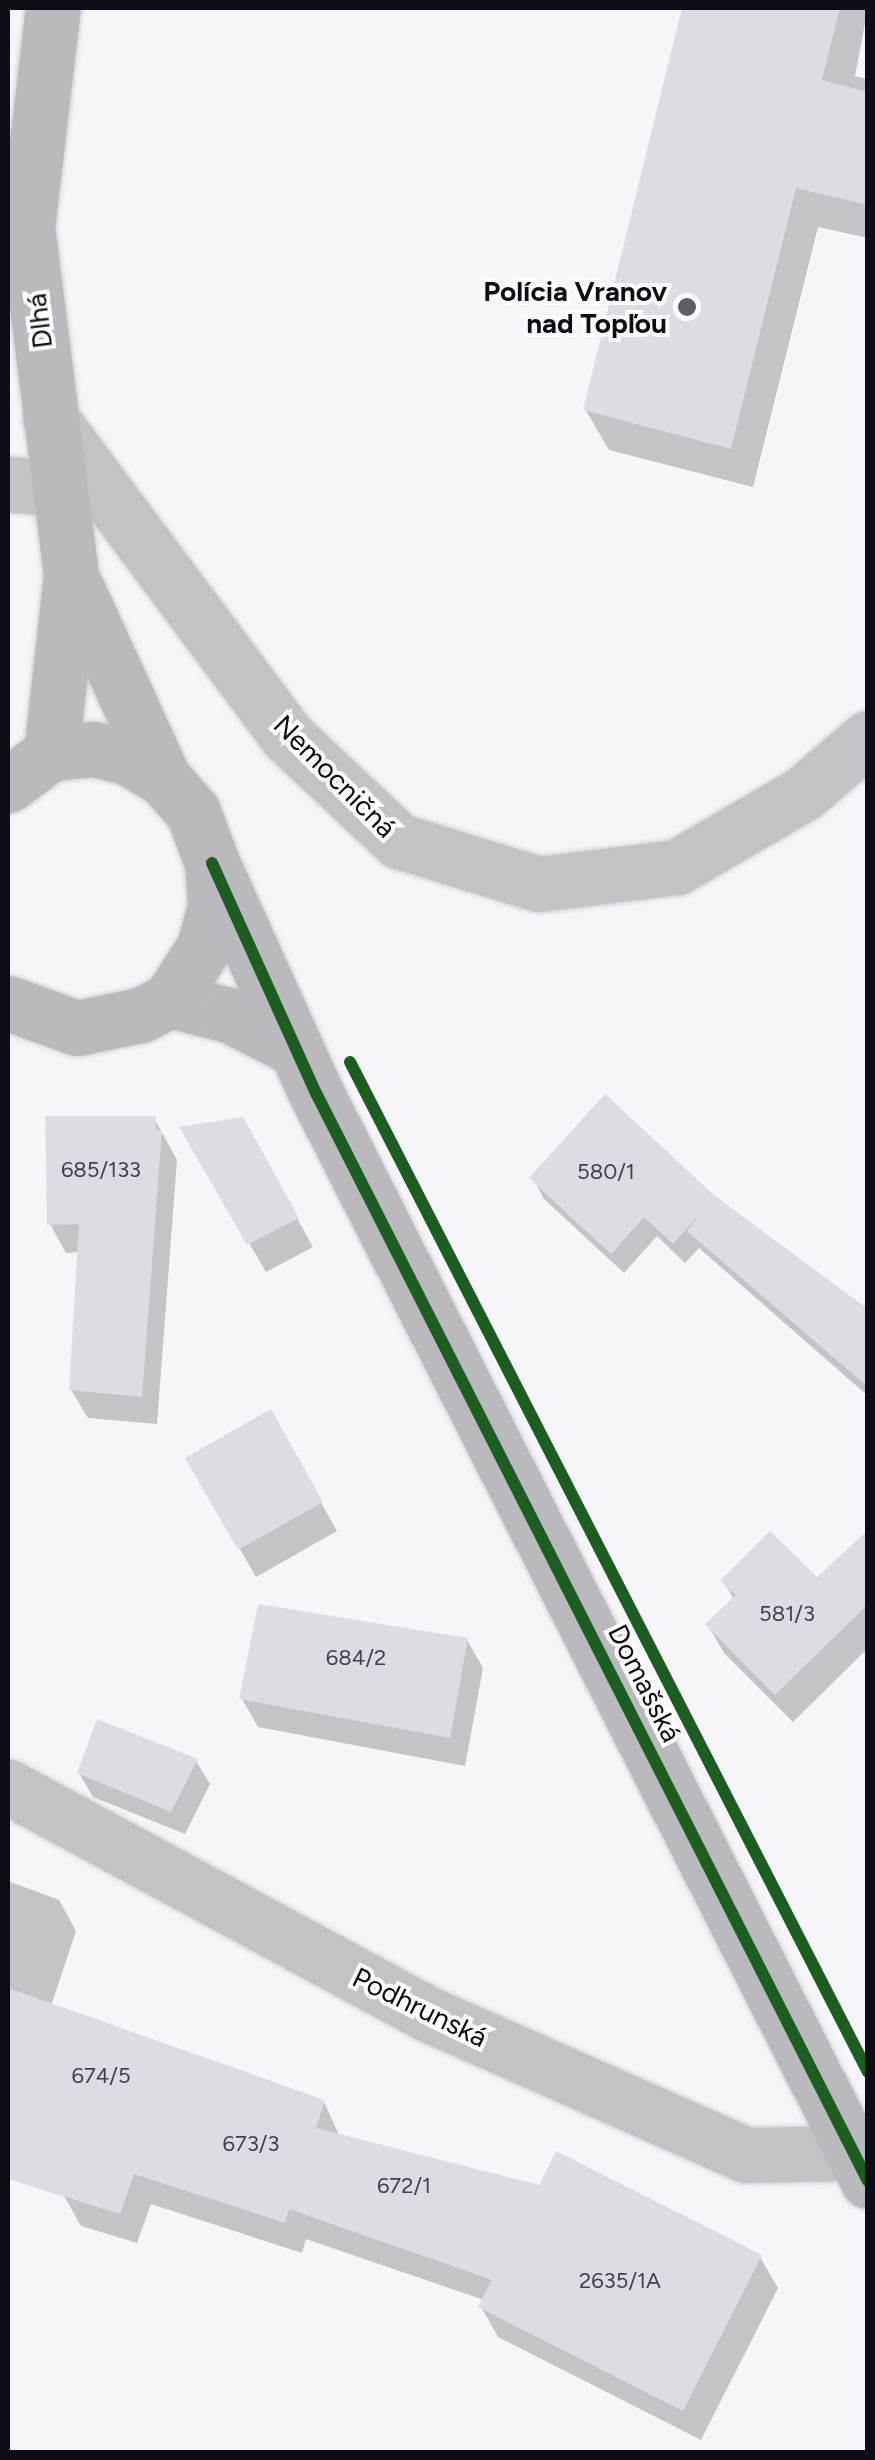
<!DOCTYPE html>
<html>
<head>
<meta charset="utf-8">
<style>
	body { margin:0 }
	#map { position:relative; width:875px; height:2460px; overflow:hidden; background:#f5f5fa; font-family:Figtree,sans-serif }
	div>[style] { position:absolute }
	.shadow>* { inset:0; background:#0003 }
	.building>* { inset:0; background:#dcdde3 }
	.roads { filter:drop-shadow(0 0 2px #d1d1d5) drop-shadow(0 0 2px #d1d1d5) }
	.street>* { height:55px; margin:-27.5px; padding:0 27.5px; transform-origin:27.5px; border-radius:27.5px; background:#c3c3c7 }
	.secondary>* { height:55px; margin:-27.5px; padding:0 27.5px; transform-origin:27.5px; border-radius:27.5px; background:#bababe }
	.cycleway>* { height:12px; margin:-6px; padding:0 6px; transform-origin:6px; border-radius:6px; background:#1b5e20 }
	.dots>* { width:28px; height:28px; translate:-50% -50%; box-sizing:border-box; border:5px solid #fff; border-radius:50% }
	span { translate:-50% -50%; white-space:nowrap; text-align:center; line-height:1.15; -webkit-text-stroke:8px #fff; paint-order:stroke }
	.number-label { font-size:22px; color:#42434a }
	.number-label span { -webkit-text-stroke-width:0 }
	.poi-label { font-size:28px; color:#0d0e15; font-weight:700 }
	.right { translate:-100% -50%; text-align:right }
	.street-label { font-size:28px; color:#0d0e15 }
	.frame { position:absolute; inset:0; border:10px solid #0d0e15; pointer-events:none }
</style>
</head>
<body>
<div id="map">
	<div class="shadow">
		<i style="clip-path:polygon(685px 8px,868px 8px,855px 76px,868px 79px,868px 238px,818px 227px,753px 487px,609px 450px,585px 409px)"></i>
		<i style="clip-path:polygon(154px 1118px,177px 1160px,157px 1424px,88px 1418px,71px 1390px,80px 1252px,66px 1253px,50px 1224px)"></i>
		<i style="clip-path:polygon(183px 1129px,258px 1148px,313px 1247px,266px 1272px)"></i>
		<i style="clip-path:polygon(533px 1178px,714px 1197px,868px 1312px,868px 1396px,699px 1248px,685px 1263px,657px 1236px,624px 1273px,544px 1199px)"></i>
		<i style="clip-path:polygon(270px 1412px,337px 1531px,256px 1577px,188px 1459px)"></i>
		<i style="clip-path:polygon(868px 1534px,868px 1648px,793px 1722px,724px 1653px,708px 1625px,734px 1600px,724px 1582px,817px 1580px)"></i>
		<i style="clip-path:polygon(467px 1640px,483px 1668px,465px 1766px,258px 1727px,242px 1699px)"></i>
		<i style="clip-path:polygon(196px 1761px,210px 1784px,185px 1834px,93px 1797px,79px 1773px)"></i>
		<i style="clip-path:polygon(8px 1881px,59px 1900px,76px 1931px,51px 2006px,324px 2102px,340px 2137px,760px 2257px,778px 2288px,701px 2440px,498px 2337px,481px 2307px,484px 2300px,306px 2239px,302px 2253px,151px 2204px,137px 2243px,81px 2226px,64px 2196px,76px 2150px,8px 2128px)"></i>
	</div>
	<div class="building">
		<i style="clip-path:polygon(682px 8px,840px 8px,822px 80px,868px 92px,868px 205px,796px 188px,731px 449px,583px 410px)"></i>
		<i style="clip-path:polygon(605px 1094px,715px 1196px,868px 1309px,868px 1387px,687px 1231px,703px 1210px,673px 1244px,644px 1217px,611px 1254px,529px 1178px)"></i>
		<i style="clip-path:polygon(45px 1116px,156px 1116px,156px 1130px,162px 1129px,142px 1397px,69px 1390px,79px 1224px,47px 1225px)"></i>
		<i style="clip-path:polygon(243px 1117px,299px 1218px,247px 1245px,179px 1127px)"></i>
		<i style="clip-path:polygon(271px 1409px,323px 1502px,238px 1550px,185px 1458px)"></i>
		<i style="clip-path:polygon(868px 1530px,868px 1604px,775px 1695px,705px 1624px,736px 1595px,720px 1581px,770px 1531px,817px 1577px)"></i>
		<i style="clip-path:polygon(258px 1604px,468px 1638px,450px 1738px,239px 1699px)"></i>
		<i style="clip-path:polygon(97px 1719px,198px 1759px,171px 1812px,77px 1773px)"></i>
		<i style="clip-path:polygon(8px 1988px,325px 2100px,316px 2128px,539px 2185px,556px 2151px,762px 2255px,683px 2411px,478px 2307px,492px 2280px,289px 2209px,285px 2223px,134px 2174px,120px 2214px,8px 2179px)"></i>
	</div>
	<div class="roads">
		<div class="street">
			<i style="left:50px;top:418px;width:397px;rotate:53.3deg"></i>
			<i style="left:287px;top:736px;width:154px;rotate:43.2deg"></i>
			<i style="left:399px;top:841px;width:146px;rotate:17.1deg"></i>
			<i style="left:539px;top:884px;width:139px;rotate:-7deg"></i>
			<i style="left:677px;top:867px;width:147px;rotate:-30.2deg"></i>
			<i style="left:804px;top:793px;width:84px;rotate:-40.7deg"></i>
			<i style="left:8px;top:484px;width:54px;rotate:5.3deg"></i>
			<i style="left:8px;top:1787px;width:477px;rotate:28.4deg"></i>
			<i style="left:428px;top:2014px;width:348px;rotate:23.9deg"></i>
			<i style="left:746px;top:2155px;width:108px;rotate:-1.1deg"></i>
		</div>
		<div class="secondary">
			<i style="left:76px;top:587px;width:211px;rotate:65.4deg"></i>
			<i style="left:51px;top:753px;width:179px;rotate:-83.6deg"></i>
			<i style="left:71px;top:575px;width:350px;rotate:-97.2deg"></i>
			<i style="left:27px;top:228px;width:222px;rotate:-83.3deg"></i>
			<i style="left:8px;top:785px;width:54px;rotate:-36.7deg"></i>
			<i style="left:51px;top:753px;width:42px;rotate:-5.4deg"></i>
			<i style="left:93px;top:749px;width:35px;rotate:13deg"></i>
			<i style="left:127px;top:757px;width:43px;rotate:30.7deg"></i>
			<i style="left:164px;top:779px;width:44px;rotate:48.7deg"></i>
			<i style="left:193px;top:812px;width:54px;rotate:69.6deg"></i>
			<i style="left:212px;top:863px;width:43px;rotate:86deg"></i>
			<i style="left:215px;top:906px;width:42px;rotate:105deg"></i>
			<i style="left:204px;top:947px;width:63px;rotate:122.7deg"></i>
			<i style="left:170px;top:1000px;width:34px;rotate:153deg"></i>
			<i style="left:140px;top:1015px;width:64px;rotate:168.3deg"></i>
			<i style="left:77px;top:1028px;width:73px;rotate:-160.1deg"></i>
			<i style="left:212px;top:863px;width:252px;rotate:65.7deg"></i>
			<i style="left:316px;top:1093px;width:1220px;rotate:63.1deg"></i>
			<i style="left:170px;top:1000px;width:61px;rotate:14.3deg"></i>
			<i style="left:229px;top:1015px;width:73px;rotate:26.9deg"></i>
		</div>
	</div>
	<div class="cycleway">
		<i style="left:212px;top:863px;width:252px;rotate:65.7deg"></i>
		<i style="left:316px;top:1093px;width:1220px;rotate:63.1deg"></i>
		<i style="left:350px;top:1062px;width:1135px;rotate:62.85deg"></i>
	</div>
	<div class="dots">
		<i style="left:687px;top:307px;background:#5e5f65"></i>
	</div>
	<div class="number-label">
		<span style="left:101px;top:1170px">685/133</span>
		<span style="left:606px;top:1172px">580/1</span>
		<span style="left:787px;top:1614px">581/3</span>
		<span style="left:356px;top:1658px">684/2</span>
		<span style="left:101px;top:2076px">674/5</span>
		<span style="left:251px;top:2144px">673/3</span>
		<span style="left:404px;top:2186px">672/1</span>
		<span style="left:620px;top:2281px">2635/1A</span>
	</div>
	<div class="poi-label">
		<span class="right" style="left:667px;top:307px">Polícia Vranov<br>nad Topľou</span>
	</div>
	<div class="street-label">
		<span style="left:39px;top:321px;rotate:-97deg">Dlhá</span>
		<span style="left:335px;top:776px;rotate:45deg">Nemocničná</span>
		<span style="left:645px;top:1683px;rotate:63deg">Domašská</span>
		<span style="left:420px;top:2007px;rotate:26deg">Podhrunská</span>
	</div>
	<div class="frame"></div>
</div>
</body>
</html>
